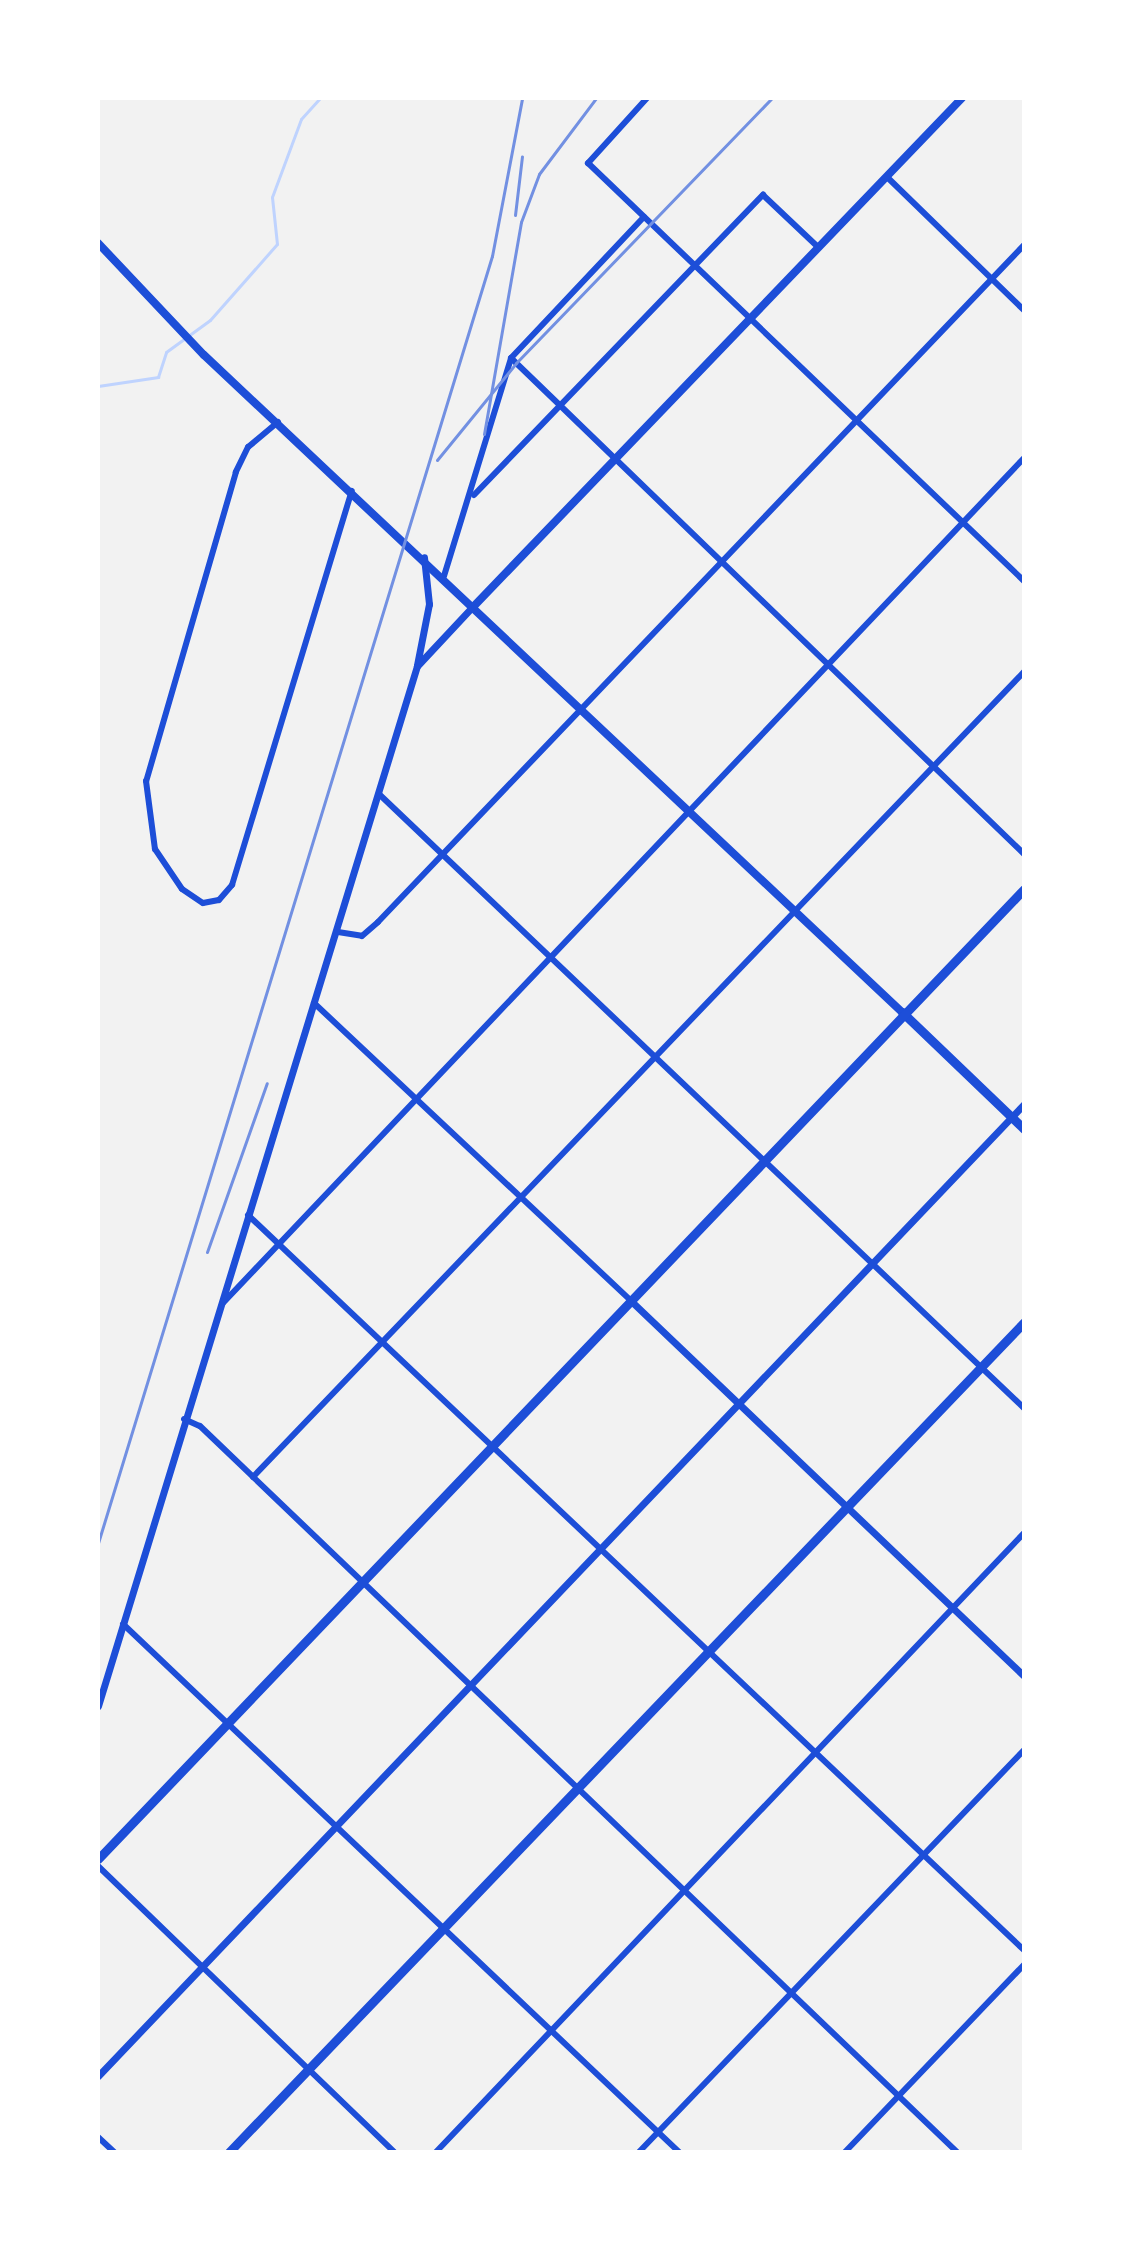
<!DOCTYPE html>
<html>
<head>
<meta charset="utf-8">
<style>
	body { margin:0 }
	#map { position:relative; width:1122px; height:2250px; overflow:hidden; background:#f2f2f2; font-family:"Exo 2",sans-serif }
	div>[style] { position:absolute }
	.stream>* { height:3px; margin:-1.5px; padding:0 1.5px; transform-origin:1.5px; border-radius:1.5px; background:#bfd3fe }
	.minor>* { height:6px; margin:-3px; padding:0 3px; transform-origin:3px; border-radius:3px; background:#1d4ed8 }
	.tertiary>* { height:7px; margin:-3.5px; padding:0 3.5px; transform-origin:3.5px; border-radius:3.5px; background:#1d4ed8 }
	.secondary>* { height:8px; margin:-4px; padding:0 4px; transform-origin:4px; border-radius:4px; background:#1d4ed8 }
	.primary>* { height:9px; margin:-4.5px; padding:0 4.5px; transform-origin:4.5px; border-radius:4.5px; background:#1d4ed8 }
	.rail>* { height:3px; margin:-1.5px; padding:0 1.5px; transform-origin:1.5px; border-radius:1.5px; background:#7290e2 }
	span { translate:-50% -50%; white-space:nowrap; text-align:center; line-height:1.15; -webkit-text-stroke:6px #fff; paint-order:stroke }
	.frame { position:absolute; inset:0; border:100px solid #fff; pointer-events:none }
</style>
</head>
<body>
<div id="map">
	<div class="stream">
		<i style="left:98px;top:386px;width:61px;rotate:-8.5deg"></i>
		<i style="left:158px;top:377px;width:26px;rotate:-72deg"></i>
		<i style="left:166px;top:352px;width:54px;rotate:-36deg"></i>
		<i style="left:210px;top:320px;width:101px;rotate:-48.6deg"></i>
		<i style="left:277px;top:244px;width:47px;rotate:-96.1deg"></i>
		<i style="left:272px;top:197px;width:83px;rotate:-69.6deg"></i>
		<i style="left:301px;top:119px;width:28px;rotate:-48deg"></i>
	</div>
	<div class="minor">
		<i style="left:647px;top:98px;width:88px;rotate:132.2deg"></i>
		<i style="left:588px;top:163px;width:604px;rotate:43.79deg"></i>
		<i style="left:887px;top:177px;width:191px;rotate:44.2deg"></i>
		<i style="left:511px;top:358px;width:714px;rotate:44.03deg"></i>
		<i style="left:278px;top:422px;width:39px;rotate:140deg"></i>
		<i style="left:248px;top:447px;width:28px;rotate:116deg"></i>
		<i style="left:236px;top:472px;width:322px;rotate:106.2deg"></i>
		<i style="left:146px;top:781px;width:69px;rotate:82.5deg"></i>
		<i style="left:155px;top:849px;width:48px;rotate:56deg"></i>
		<i style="left:182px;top:889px;width:25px;rotate:34deg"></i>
		<i style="left:203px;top:903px;width:16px;rotate:-11deg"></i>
		<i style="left:219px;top:900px;width:20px;rotate:-49deg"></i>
		<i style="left:232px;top:885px;width:412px;rotate:-73.1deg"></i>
		<i style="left:474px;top:495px;width:417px;rotate:-46.1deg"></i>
		<i style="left:763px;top:195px;width:76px;rotate:43.4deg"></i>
		<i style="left:444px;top:576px;width:228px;rotate:-72.9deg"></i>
		<i style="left:511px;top:358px;width:194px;rotate:-46.7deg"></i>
		<i style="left:380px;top:795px;width:889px;rotate:43.59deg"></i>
		<i style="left:338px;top:932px;width:24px;rotate:9deg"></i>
		<i style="left:362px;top:936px;width:21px;rotate:-41deg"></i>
		<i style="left:378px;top:922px;width:936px;rotate:-46.34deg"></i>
		<i style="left:314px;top:1003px;width:434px;rotate:43.2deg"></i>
		<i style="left:248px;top:1215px;width:1069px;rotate:43.45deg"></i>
		<i style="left:223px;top:1303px;width:1164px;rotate:-46.53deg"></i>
		<i style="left:184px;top:1419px;width:17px;rotate:24deg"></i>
		<i style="left:200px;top:1426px;width:1049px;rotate:43.8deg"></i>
		<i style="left:253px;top:1477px;width:1115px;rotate:-46.24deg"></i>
		<i style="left:123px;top:1624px;width:767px;rotate:43.52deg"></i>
		<i style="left:98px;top:1866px;width:412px;rotate:44deg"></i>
		<i style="left:98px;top:2137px;width:22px;rotate:43deg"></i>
		<i style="left:436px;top:2152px;width:854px;rotate:-46.47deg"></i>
		<i style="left:639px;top:2152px;width:557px;rotate:-46.24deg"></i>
		<i style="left:845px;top:2152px;width:259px;rotate:-46.3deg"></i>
	</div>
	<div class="tertiary">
		<i style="left:417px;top:665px;width:62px;rotate:-78.9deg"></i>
		<i style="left:429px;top:604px;width:47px;rotate:-96.1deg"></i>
		<i style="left:630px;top:1300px;width:545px;rotate:43.66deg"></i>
		<i style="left:98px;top:1706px;width:1088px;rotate:-72.95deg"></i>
		<i style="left:417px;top:666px;width:82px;rotate:-47deg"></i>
		<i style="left:98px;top:2076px;width:1342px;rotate:-46.39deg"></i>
	</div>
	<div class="secondary">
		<i style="left:98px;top:243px;width:154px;rotate:46.6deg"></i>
		<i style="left:204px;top:355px;width:959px;rotate:43.27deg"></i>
		<i style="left:475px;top:605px;width:703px;rotate:-46.15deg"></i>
	</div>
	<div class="primary">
		<i style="left:902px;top:1012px;width:169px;rotate:43.8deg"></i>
		<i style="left:98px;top:1859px;width:1341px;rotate:-46.33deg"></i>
		<i style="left:229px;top:2152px;width:1149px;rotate:-46.23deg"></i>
	</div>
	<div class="rail">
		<i style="left:515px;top:215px;width:59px;rotate:-83.2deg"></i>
		<i style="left:484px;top:434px;width:215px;rotate:-80.1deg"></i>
		<i style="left:521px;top:222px;width:51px;rotate:-69.4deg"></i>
		<i style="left:539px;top:174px;width:95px;rotate:-53.1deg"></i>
		<i style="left:437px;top:460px;width:125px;rotate:-50.8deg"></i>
		<i style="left:516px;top:363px;width:368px;rotate:-46deg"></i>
		<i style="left:207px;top:1252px;width:179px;rotate:-70.5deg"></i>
		<i style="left:98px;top:1543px;width:1346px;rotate:-72.98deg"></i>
		<i style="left:492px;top:256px;width:161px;rotate:-79.2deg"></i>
	</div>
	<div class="frame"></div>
</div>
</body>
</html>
